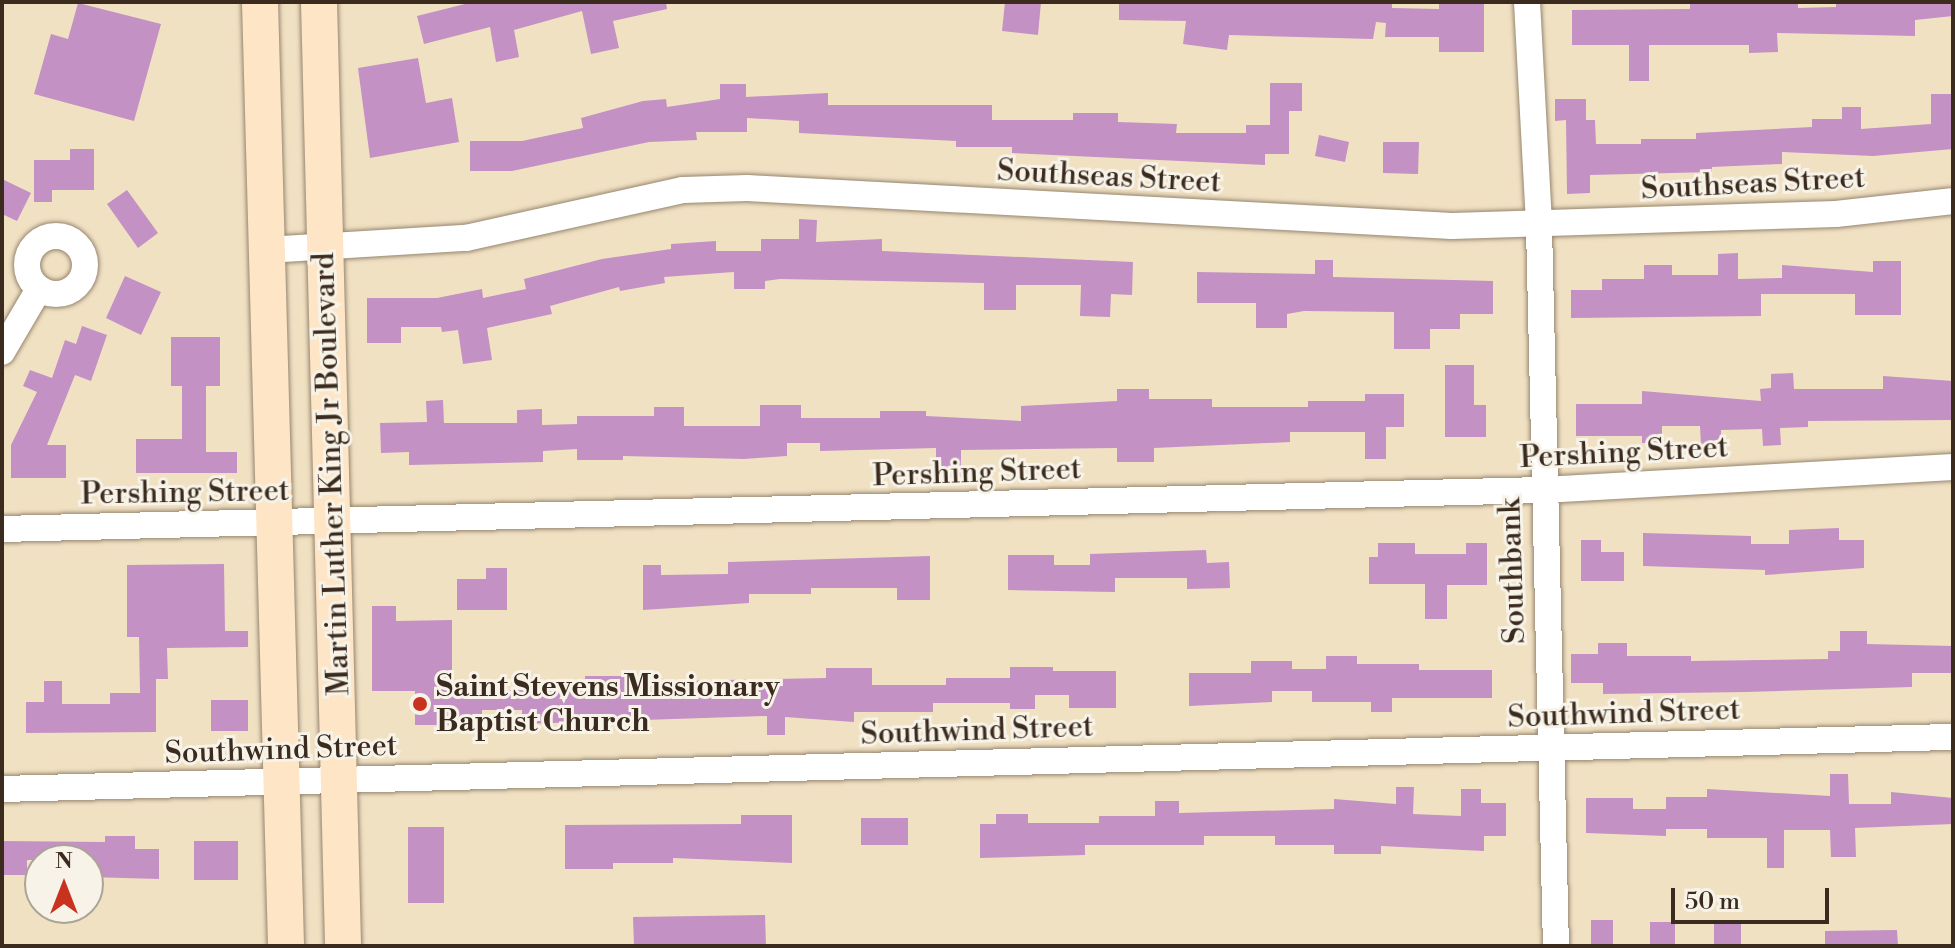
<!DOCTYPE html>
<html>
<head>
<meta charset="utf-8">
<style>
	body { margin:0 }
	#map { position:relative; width:1955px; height:948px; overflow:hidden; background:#f1e1c3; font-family:"Libre Bodoni",serif }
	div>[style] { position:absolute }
	.building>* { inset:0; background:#c391c4 }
	.roads { filter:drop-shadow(0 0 2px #968670) drop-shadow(0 0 2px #968670) }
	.minor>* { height:26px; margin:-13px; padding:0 13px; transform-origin:13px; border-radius:13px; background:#fff }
	.minor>.ring { margin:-13px; padding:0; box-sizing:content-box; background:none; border:26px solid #fff; border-radius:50% }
	.secondary>* { height:36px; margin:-18px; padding:0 18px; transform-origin:18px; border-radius:18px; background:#fde5c5 }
	.dots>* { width:22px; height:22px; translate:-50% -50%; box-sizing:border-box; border:4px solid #f7f3e8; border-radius:50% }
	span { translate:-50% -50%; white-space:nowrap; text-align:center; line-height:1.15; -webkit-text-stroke:6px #f7f3e8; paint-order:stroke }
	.street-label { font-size:30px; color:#3b2a1e }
	.poi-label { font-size:30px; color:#3b2a1e; font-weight:700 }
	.left { translate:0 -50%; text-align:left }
	.frame { position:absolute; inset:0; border:4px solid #3b2a1e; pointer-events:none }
	.north { position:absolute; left:24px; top:844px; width:80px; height:80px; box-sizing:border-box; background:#f7f3e8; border:2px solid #aca397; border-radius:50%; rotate:0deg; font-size:22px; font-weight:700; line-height:32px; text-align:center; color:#3b2a1e }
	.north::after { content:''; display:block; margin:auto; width:28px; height:36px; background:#c8321e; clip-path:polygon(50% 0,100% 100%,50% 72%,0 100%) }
	.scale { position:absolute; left:1671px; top:888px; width:158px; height:36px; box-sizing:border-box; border:4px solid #3b2a1e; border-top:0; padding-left:10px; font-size:24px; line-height:28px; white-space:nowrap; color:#3b2a1e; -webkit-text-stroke:6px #f7f3e8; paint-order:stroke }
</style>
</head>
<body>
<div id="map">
	<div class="building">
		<i style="clip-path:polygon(473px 2px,666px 2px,667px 9px,613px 21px,619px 48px,591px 54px,582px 11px,514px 30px,519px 57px,496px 62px,490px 27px,424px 44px,417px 16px)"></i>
		<i style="clip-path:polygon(1005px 2px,1041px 2px,1038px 35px,1002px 31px)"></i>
		<i style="clip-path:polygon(1119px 2px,1392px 2px,1392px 8px,1439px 9px,1439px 2px,1484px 2px,1484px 52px,1439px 52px,1439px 37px,1385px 37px,1386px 23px,1376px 22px,1373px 39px,1229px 35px,1227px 50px,1183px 44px,1186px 21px,1119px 20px)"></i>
		<i style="clip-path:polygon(1690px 2px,1798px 2px,1798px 8px,1836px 7px,1836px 2px,1953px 2px,1953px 16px,1915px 20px,1915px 36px,1777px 33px,1778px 52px,1749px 53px,1749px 45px,1649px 45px,1649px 81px,1629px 81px,1629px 45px,1572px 45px,1572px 10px,1690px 9px)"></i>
		<i style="clip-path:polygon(78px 3px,161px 24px,134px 121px,34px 94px,51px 34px,68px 39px)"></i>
		<i style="clip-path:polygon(418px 58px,426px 103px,452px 98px,459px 142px,370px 158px,358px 68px)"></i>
		<i style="clip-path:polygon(1270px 83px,1302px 83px,1302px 111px,1289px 111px,1289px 154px,1265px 154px,1265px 165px,1012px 153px,1012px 147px,956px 147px,956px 141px,799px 133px,799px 121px,747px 118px,747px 132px,696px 132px,697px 140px,649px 142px,512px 171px,470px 171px,470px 141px,522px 141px,583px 128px,581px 118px,643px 101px,666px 99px,667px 107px,720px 99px,720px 84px,746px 84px,746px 97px,828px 93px,828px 105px,992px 105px,992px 120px,1073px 120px,1073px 113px,1118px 113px,1118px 122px,1177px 124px,1176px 133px,1246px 133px,1246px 125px,1270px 125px)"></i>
		<i style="clip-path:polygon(1931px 94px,1953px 94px,1953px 149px,1873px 156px,1782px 152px,1782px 164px,1712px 167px,1712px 172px,1590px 175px,1590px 193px,1567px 194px,1566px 120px,1555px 121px,1555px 99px,1586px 99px,1586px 120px,1595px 120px,1596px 144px,1641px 144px,1641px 139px,1696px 139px,1696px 133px,1812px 127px,1812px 119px,1842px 119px,1842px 107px,1861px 107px,1861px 129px,1931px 124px)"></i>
		<i style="clip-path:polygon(1319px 135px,1349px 142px,1345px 162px,1315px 156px)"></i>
		<i style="clip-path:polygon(1383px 142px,1419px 142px,1418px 174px,1383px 173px)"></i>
		<i style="clip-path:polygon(70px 149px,94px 149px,94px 190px,52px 190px,52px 202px,34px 202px,34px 160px,70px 160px)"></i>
		<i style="clip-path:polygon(2px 179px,31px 193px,17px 221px,2px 214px)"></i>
		<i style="clip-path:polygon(127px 190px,158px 233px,138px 248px,107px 204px)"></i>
		<i style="clip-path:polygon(799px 219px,817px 220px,816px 242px,882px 239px,882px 251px,1133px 262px,1132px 295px,1111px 294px,1110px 317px,1080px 316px,1081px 285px,1016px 285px,1016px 310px,984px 310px,984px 283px,780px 279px,765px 281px,765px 289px,734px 289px,734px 272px,664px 277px,665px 283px,620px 291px,619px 287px,550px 306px,552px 314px,487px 328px,492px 360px,463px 364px,458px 330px,442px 332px,441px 327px,401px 327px,401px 343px,367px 343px,367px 298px,437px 298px,482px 289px,483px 298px,526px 289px,524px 279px,602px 259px,671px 249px,671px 244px,716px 241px,716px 251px,761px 251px,761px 239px,799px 239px)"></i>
		<i style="clip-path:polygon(1738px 253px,1738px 279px,1782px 278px,1782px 265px,1873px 272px,1873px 261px,1901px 261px,1901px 315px,1855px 315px,1855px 294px,1761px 294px,1761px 316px,1571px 318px,1571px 290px,1602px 290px,1602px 279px,1644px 279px,1644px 265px,1672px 265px,1672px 275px,1718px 275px,1718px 254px)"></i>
		<i style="clip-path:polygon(1315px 260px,1333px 260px,1333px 277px,1493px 281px,1493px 314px,1460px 314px,1460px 329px,1430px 329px,1430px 349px,1394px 349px,1394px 312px,1304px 311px,1287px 314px,1287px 328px,1256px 328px,1256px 303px,1197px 303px,1197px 272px,1315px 274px)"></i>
		<i style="clip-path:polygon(125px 276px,161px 292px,141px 335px,106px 318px)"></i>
		<i style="clip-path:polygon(82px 326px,107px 335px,91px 381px,75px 375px,47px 445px,66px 445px,66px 478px,11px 478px,11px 445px,37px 392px,23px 386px,30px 370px,52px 378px,65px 340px,76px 344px)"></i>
		<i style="clip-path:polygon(171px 337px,220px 337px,220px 386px,206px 386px,206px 452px,237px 452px,237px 473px,136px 473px,136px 439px,182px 439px,182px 386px,171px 386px)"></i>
		<i style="clip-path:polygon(1445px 365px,1474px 365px,1474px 405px,1486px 405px,1486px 437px,1445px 437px)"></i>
		<i style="clip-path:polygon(1793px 373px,1794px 389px,1883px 389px,1883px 376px,1953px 381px,1953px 420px,1808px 421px,1808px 427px,1780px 428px,1781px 445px,1763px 446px,1762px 429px,1721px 430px,1721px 444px,1701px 445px,1700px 426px,1662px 426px,1662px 443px,1642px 443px,1642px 436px,1576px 436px,1576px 404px,1642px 404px,1642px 391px,1761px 401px,1760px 389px,1771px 388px,1771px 374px)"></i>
		<i style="clip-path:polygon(1117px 389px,1149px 389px,1149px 399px,1212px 399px,1212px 407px,1308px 407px,1308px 401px,1365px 401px,1365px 394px,1404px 394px,1404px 427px,1386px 427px,1386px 459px,1365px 459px,1365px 432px,1290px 432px,1290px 442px,1154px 448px,1154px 462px,1117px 462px,1117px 448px,961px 450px,961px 477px,936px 477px,936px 448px,820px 451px,820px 443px,787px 443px,787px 456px,744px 459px,623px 456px,623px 460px,577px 460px,577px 449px,543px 451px,543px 462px,409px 465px,409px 452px,381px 453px,380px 423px,427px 422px,426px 401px,443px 400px,444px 423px,517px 423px,517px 410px,542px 409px,542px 425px,577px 424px,577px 416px,654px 416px,654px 407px,684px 407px,684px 426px,760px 426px,760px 405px,801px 405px,801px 418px,880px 418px,880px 411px,926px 411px,926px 416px,1021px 421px,1021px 406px,1117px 401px)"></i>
		<i style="clip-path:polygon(1839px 528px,1839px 540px,1864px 540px,1864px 568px,1765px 575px,1765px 570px,1643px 566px,1643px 533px,1751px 536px,1751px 544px,1789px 544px,1789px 530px)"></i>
		<i style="clip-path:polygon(1581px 540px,1601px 540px,1601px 552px,1624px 552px,1624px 581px,1581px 581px)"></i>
		<i style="clip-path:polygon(1378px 543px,1415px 543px,1415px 554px,1466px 554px,1466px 543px,1487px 543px,1487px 585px,1447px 585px,1447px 619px,1425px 619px,1425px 584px,1369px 584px,1369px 557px,1378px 557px)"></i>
		<i style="clip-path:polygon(1206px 550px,1207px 563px,1229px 562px,1230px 588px,1187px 589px,1187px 578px,1115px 578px,1115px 592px,1008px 590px,1008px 555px,1054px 555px,1054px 565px,1090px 565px,1090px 554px)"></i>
		<i style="clip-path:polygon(930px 556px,930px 600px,897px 600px,897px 588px,811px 588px,811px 594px,749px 594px,749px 603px,643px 610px,643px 565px,661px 565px,661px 575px,728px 574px,728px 562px)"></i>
		<i style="clip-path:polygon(224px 564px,225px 631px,248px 631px,248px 647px,167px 648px,168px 679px,156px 679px,156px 732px,26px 733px,26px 702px,44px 702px,44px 681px,62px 681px,62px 704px,110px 704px,110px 693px,140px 693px,139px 637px,127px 637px,127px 565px)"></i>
		<i style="clip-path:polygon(486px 568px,507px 568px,507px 610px,457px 610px,457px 579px,486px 579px)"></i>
		<i style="clip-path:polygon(372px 606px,396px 606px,396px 621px,452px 620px,452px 681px,505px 681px,505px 690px,585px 690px,585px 676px,627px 676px,627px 682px,826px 678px,826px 668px,872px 668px,872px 685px,946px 685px,946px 678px,1010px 678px,1010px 667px,1053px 667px,1053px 671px,1116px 671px,1116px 708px,1069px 708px,1069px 695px,1035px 695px,1035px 709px,1010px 709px,1010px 703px,933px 703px,933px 712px,854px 712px,854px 722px,785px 717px,785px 735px,767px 735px,767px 716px,522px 724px,522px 710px,482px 710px,482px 725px,415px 725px,415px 691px,372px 691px)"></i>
		<i style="clip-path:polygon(1840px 631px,1867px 631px,1867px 644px,1953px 646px,1953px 673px,1912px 673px,1912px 687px,1746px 692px,1603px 694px,1603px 683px,1571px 683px,1571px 654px,1598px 654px,1598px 643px,1627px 643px,1627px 656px,1691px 656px,1691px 661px,1828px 659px,1828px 651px,1840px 651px)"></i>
		<i style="clip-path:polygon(1326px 656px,1357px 656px,1357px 664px,1419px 664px,1419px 670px,1492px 670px,1492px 698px,1392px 698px,1392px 712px,1371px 712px,1371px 702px,1312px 702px,1312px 691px,1272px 691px,1272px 702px,1189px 706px,1189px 673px,1251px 673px,1251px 661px,1292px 661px,1292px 669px,1326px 669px)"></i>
		<i style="clip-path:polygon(211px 700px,248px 700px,248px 731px,211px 731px)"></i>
		<i style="clip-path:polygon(1830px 774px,1848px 774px,1849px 804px,1891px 804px,1891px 792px,1953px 798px,1953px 824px,1855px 828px,1856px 857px,1831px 857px,1830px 830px,1784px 830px,1784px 868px,1767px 868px,1767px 838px,1707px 838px,1707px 829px,1666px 829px,1666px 836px,1586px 833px,1586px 798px,1633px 798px,1633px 809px,1666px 809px,1666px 797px,1707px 797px,1707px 789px,1830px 796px)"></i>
		<i style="clip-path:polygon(1396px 787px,1414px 787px,1413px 814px,1461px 816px,1461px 789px,1481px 789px,1481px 803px,1506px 803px,1506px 836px,1484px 836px,1484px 851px,1381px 846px,1381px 854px,1334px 854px,1334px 845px,1275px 845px,1275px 836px,1204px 836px,1204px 845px,1085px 845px,1085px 855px,980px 858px,980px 824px,996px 824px,996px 814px,1028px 814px,1028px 823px,1099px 823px,1099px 816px,1155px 816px,1155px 801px,1179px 801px,1179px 813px,1334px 809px,1334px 799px,1396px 804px)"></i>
		<i style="clip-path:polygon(741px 815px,792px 815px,792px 863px,673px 858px,673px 863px,613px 863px,613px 869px,565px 869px,565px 825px,741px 824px)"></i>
		<i style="clip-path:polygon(861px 818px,908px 818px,908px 845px,861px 845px)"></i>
		<i style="clip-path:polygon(408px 827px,444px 827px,444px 903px,408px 903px)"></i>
		<i style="clip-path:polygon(105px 836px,135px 836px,135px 849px,159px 849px,159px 879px,88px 877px,88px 860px,27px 860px,27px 875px,2px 875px,2px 841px,105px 842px)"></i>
		<i style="clip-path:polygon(194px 841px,238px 841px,238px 880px,194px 880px)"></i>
		<i style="clip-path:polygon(765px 915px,766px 946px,634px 946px,633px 917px)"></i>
		<i style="clip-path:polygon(1591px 920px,1613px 920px,1613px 946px,1591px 946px)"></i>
		<i style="clip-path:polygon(1714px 921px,1741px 921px,1741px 946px,1714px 946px)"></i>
		<i style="clip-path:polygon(1650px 922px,1675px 922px,1675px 946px,1650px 946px)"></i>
		<i style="clip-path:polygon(1897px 930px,1898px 946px,1825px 946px,1825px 931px)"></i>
	</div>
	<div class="roads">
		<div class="minor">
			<i style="left:1527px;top:2px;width:225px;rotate:86.9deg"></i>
			<i style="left:1539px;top:227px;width:719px;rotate:88.65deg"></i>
			<i class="ring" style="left:27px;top:236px;width:32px;height:32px"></i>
			<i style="left:267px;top:250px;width:199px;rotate:-3.5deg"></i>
			<i style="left:466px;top:238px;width:222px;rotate:-12.5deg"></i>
			<i style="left:683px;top:190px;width:64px;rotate:-1.8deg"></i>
			<i style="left:747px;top:188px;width:706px;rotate:3.09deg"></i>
			<i style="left:1452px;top:226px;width:384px;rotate:-1.8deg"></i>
			<i style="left:1836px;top:214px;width:118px;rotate:-6.3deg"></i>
			<i style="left:2px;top:352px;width:73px;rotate:-59.6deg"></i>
			<i style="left:2px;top:529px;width:1541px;rotate:-1.45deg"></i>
			<i style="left:1543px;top:490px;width:411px;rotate:-3.2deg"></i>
			<i style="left:2px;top:789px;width:1952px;rotate:-1.53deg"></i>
		</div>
		<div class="secondary">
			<i style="left:260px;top:2px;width:944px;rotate:88.42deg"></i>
			<i style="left:319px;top:2px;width:944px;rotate:88.54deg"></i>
		</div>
	</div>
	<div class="dots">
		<i style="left:420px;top:704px;background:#c8321e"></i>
	</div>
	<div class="street-label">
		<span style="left:1109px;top:177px;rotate:3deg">Southseas Street</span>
		<span style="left:1753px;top:184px;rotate:-3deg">Southseas Street</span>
		<span style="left:1624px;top:453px;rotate:-3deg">Pershing Street</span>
		<span style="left:977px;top:473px;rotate:-2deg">Pershing Street</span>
		<span style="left:332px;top:474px;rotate:-92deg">Martin Luther King Jr Boulevard</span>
		<span style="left:185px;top:493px;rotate:-1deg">Pershing Street</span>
		<span style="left:1513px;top:571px;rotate:-92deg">Southbank</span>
		<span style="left:1624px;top:714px;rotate:-2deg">Southwind Street</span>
		<span style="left:977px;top:731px;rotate:-2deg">Southwind Street</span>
		<span style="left:281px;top:750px;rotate:-2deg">Southwind Street</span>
	</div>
	<div class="poi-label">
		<span class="left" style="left:436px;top:704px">Saint Stevens Missionary<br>Baptist Church</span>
	</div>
	<div class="frame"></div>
	<div class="north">N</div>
	<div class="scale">50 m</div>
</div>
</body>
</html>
